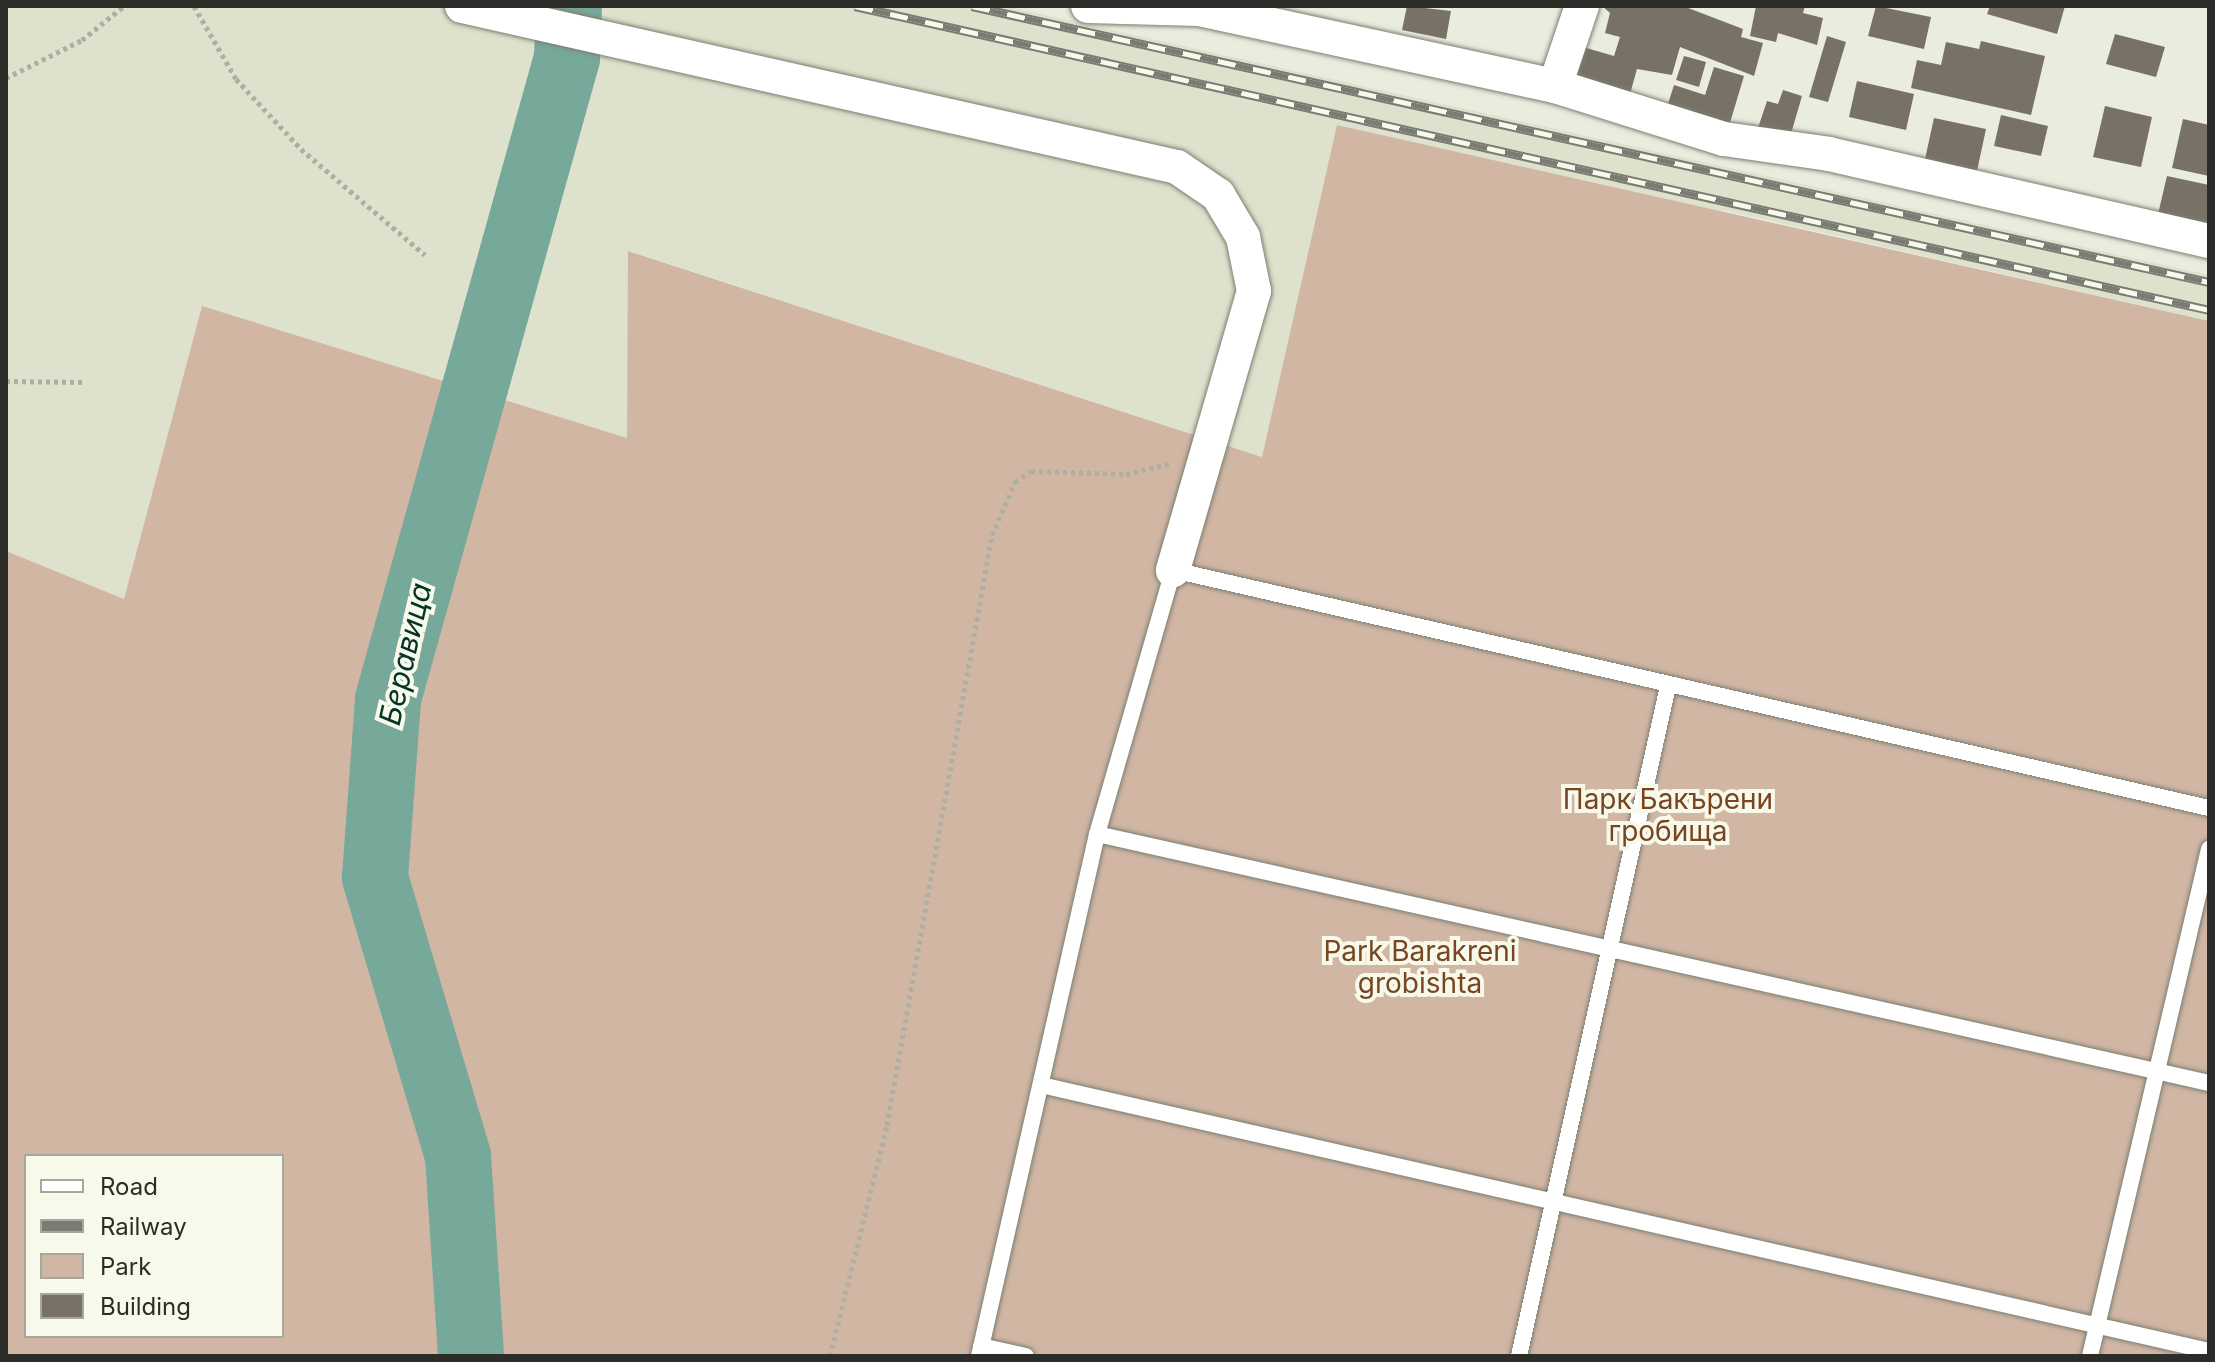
<!DOCTYPE html>
<html>
<head>
<meta charset="utf-8">
<style>
	body { margin:0 }
	#map { position:relative; width:2215px; height:1362px; overflow:hidden; background:#eaecdd; font-family:Inter,sans-serif }
	div>[style] { position:absolute }
	.built>* { inset:0; background:#dee1cc }
	.green>* { inset:0; background:#d1b6a4 }
	.river>* { height:66px; margin:-33px; padding:0 33px; transform-origin:33px; border-radius:33px; background:#77a99b }
	.building>* { inset:0; background:#787266 }
	.path>* { height:5px; margin-top:-2.5px; transform-origin:0; background:repeating-linear-gradient(90deg,#adafa3 0 4px,transparent 0 8px) }
	.roads { filter:drop-shadow(0 0 2px #7c7e71) drop-shadow(0 0 2px #7c7e71) }
	.lane>* { height:16px; margin:-8px; padding:0 8px; transform-origin:8px; border-radius:8px; background:#fff }
	.street>* { height:34px; margin:-17px; padding:0 17px; transform-origin:17px; border-radius:17px; background:#fff }
	.rail>* { height:9px; margin-top:-4.5px; transform-origin:0; background:repeating-linear-gradient(90deg,#f7f9eb 0 18px,#7a7c73 0 36px); box-sizing:border-box; border-block:2px solid #7a7c73 }
	span { translate:-50% -50%; white-space:nowrap; text-align:center; line-height:1.15; -webkit-text-stroke:8px #f7f9eb; paint-order:stroke }
	.park-label { font-size:28px; color:#78451f }
	.water-label { font-size:30px; color:#033329; font-style:italic }
	.frame { position:absolute; inset:0; border:8px solid #2c2d28; pointer-events:none }
	.legend { position:absolute; left:24px; top:1154px; width:260px; height:184px; box-sizing:border-box; background:#f7f9eb; border:2px solid #a6a79d; margin:0; padding:10px 14px; list-style:none; font-size:24px; color:#2c2d28 }
	.legend li { display:flex; align-items:center; gap:16px; height:40px }
	.legend b { width:40px; border:2px solid #a6a79d }
</style>
</head>
<body>
<div id="map">
	<div class="built">
		<i style="clip-path:polygon(6px 6px,1005px 6px,2209px 275px,2209px 321px,1723px 210px,1263px 457px,629px 251px,627px 438px,202px 307px,124px 599px,6px 551px)"></i>
	</div>
	<div class="green">
		<i style="clip-path:polygon(evenodd,1337px 125px,2209px 321px,2209px 1356px,6px 1356px,6px 551px,124px 599px,202px 306px,627px 438px,628px 251px,1262px 457px,1337px 125px,26px 1156px,282px 1156px,282px 1336px,26px 1336px,26px 1156px)"></i>
	</div>
	<div class="river">
		<i style="left:471px;top:1356px;width:200px;rotate:-93.7deg"></i>
		<i style="left:458px;top:1156px;width:291px;rotate:-106.6deg"></i>
		<i style="left:375px;top:877px;width:178px;rotate:-85.8deg"></i>
		<i style="left:388px;top:699px;width:666px;rotate:-74.4deg"></i>
		<i style="left:567px;top:58px;width:52px;rotate:-87.8deg"></i>
	</div>
	<div class="building">
		<i style="clip-path:polygon(1407px 6px,1451px 11px,1446px 39px,1402px 30px)"></i>
		<i style="clip-path:polygon(1602px 6px,1683px 6px,1743px 29px,1741px 37px,1763px 43px,1754px 76px,1680px 47px,1672px 75px,1637px 69px,1630px 94px,1574px 77px,1583px 47px,1614px 56px,1620px 37px,1605px 33px,1610px 13px)"></i>
		<i style="clip-path:polygon(1756px 6px,1805px 6px,1803px 13px,1823px 18px,1817px 45px,1778px 33px,1776px 42px,1750px 36px)"></i>
		<i style="clip-path:polygon(1876px 6px,1931px 17px,1924px 49px,1868px 36px)"></i>
		<i style="clip-path:polygon(1990px 6px,2065px 6px,2057px 34px,1987px 14px)"></i>
		<i style="clip-path:polygon(2115px 34px,2165px 47px,2156px 77px,2106px 64px)"></i>
		<i style="clip-path:polygon(1827px 36px,1846px 42px,1828px 102px,1809px 97px)"></i>
		<i style="clip-path:polygon(1981px 41px,2045px 56px,2031px 115px,1911px 88px,1917px 60px,1941px 65px,1946px 42px,1979px 49px)"></i>
		<i style="clip-path:polygon(1684px 56px,1706px 62px,1699px 87px,1676px 80px)"></i>
		<i style="clip-path:polygon(1714px 67px,1744px 76px,1729px 126px,1667px 107px,1674px 85px,1705px 95px)"></i>
		<i style="clip-path:polygon(1857px 81px,1914px 94px,1906px 130px,1849px 117px)"></i>
		<i style="clip-path:polygon(1783px 90px,1802px 96px,1790px 137px,1758px 128px,1767px 101px,1778px 104px)"></i>
		<i style="clip-path:polygon(2105px 106px,2152px 117px,2141px 167px,2093px 157px)"></i>
		<i style="clip-path:polygon(2001px 115px,2048px 126px,2041px 156px,1994px 146px)"></i>
		<i style="clip-path:polygon(1934px 118px,1986px 129px,1977px 171px,1925px 159px)"></i>
		<i style="clip-path:polygon(2183px 119px,2209px 125px,2209px 176px,2172px 168px)"></i>
		<i style="clip-path:polygon(2167px 176px,2209px 185px,2208px 225px,2158px 214px)"></i>
	</div>
	<div class="path">
		<i style="left:194px;top:6px;width:84px;rotate:60.1deg"></i>
		<i style="left:236px;top:79px;width:96px;rotate:47.1deg"></i>
		<i style="left:301px;top:149px;width:163px;rotate:40.5deg"></i>
		<i style="left:6px;top:78px;width:85px;rotate:-26.6deg"></i>
		<i style="left:82px;top:40px;width:54px;rotate:-39deg"></i>
		<i style="left:6px;top:381px;width:80px;rotate:0.7deg"></i>
		<i style="left:830px;top:1356px;width:238px;rotate:-76.1deg"></i>
		<i style="left:887px;top:1125px;width:599px;rotate:-79.91deg"></i>
		<i style="left:992px;top:535px;width:58px;rotate:-66.5deg"></i>
		<i style="left:1015px;top:482px;width:19px;rotate:-35deg"></i>
		<i style="left:1031px;top:471px;width:95px;rotate:1.8deg"></i>
		<i style="left:1126px;top:474px;width:44px;rotate:-13.1deg"></i>
	</div>
	<div class="roads">
		<div class="lane">
			<i style="left:1097px;top:834px;width:1140px;rotate:12.62deg"></i>
			<i style="left:1041px;top:1085px;width:1198px;rotate:12.83deg"></i>
			<i style="left:981px;top:1346px;width:46px;rotate:12.5deg"></i>
			<i style="left:979px;top:1356px;width:535px;rotate:-77.26deg"></i>
			<i style="left:1097px;top:834px;width:275px;rotate:-73.9deg"></i>
			<i style="left:1173px;top:570px;width:1063px;rotate:12.94deg"></i>
			<i style="left:1519px;top:1356px;width:686px;rotate:-77.46deg"></i>
			<i style="left:2090px;top:1356px;width:521px;rotate:-76.79deg"></i>
		</div>
		<div class="street">
			<i style="left:462px;top:6px;width:733px;rotate:12.69deg"></i>
			<i style="left:1177px;top:167px;width:50px;rotate:34.3deg"></i>
			<i style="left:1218px;top:195px;width:49px;rotate:59.2deg"></i>
			<i style="left:1243px;top:237px;width:55px;rotate:78.5deg"></i>
			<i style="left:1254px;top:291px;width:291px;rotate:106.2deg"></i>
			<i style="left:1088px;top:6px;width:111px;rotate:1.5deg"></i>
			<i style="left:1199px;top:9px;width:364px;rotate:12.2deg"></i>
			<i style="left:1555px;top:86px;width:177px;rotate:17.4deg"></i>
			<i style="left:1724px;top:139px;width:106px;rotate:8.1deg"></i>
			<i style="left:1829px;top:154px;width:390px;rotate:12.9deg"></i>
			<i style="left:1555px;top:86px;width:84px;rotate:-71.4deg"></i>
		</div>
	</div>
	<div class="rail">
		<i style="left:855px;top:6px;width:1388px;rotate:12.65deg"></i>
		<i style="left:972px;top:6px;width:1267px;rotate:12.58deg"></i>
	</div>
	<div class="park-label">
		<span style="left:1668px;top:815px">Парк Бакърени<br>гробища</span>
		<span style="left:1420px;top:967px">Park Barakreni<br>grobishta</span>
	</div>
	<div class="water-label">
		<span style="left:405px;top:654px;rotate:-77deg">Беравица</span>
	</div>
	<div class="frame"></div>
	<ul class="legend">
	<li><b style="height:10px;background:#fff"></b>Road</li>
	<li><b style="height:10px;background:#7a7c73"></b>Railway</li>
	<li><b style="height:22px;background:#d1b6a4"></b>Park</li>
	<li><b style="height:22px;background:#787266"></b>Building</li>
	</ul>
</div>
</body>
</html>
